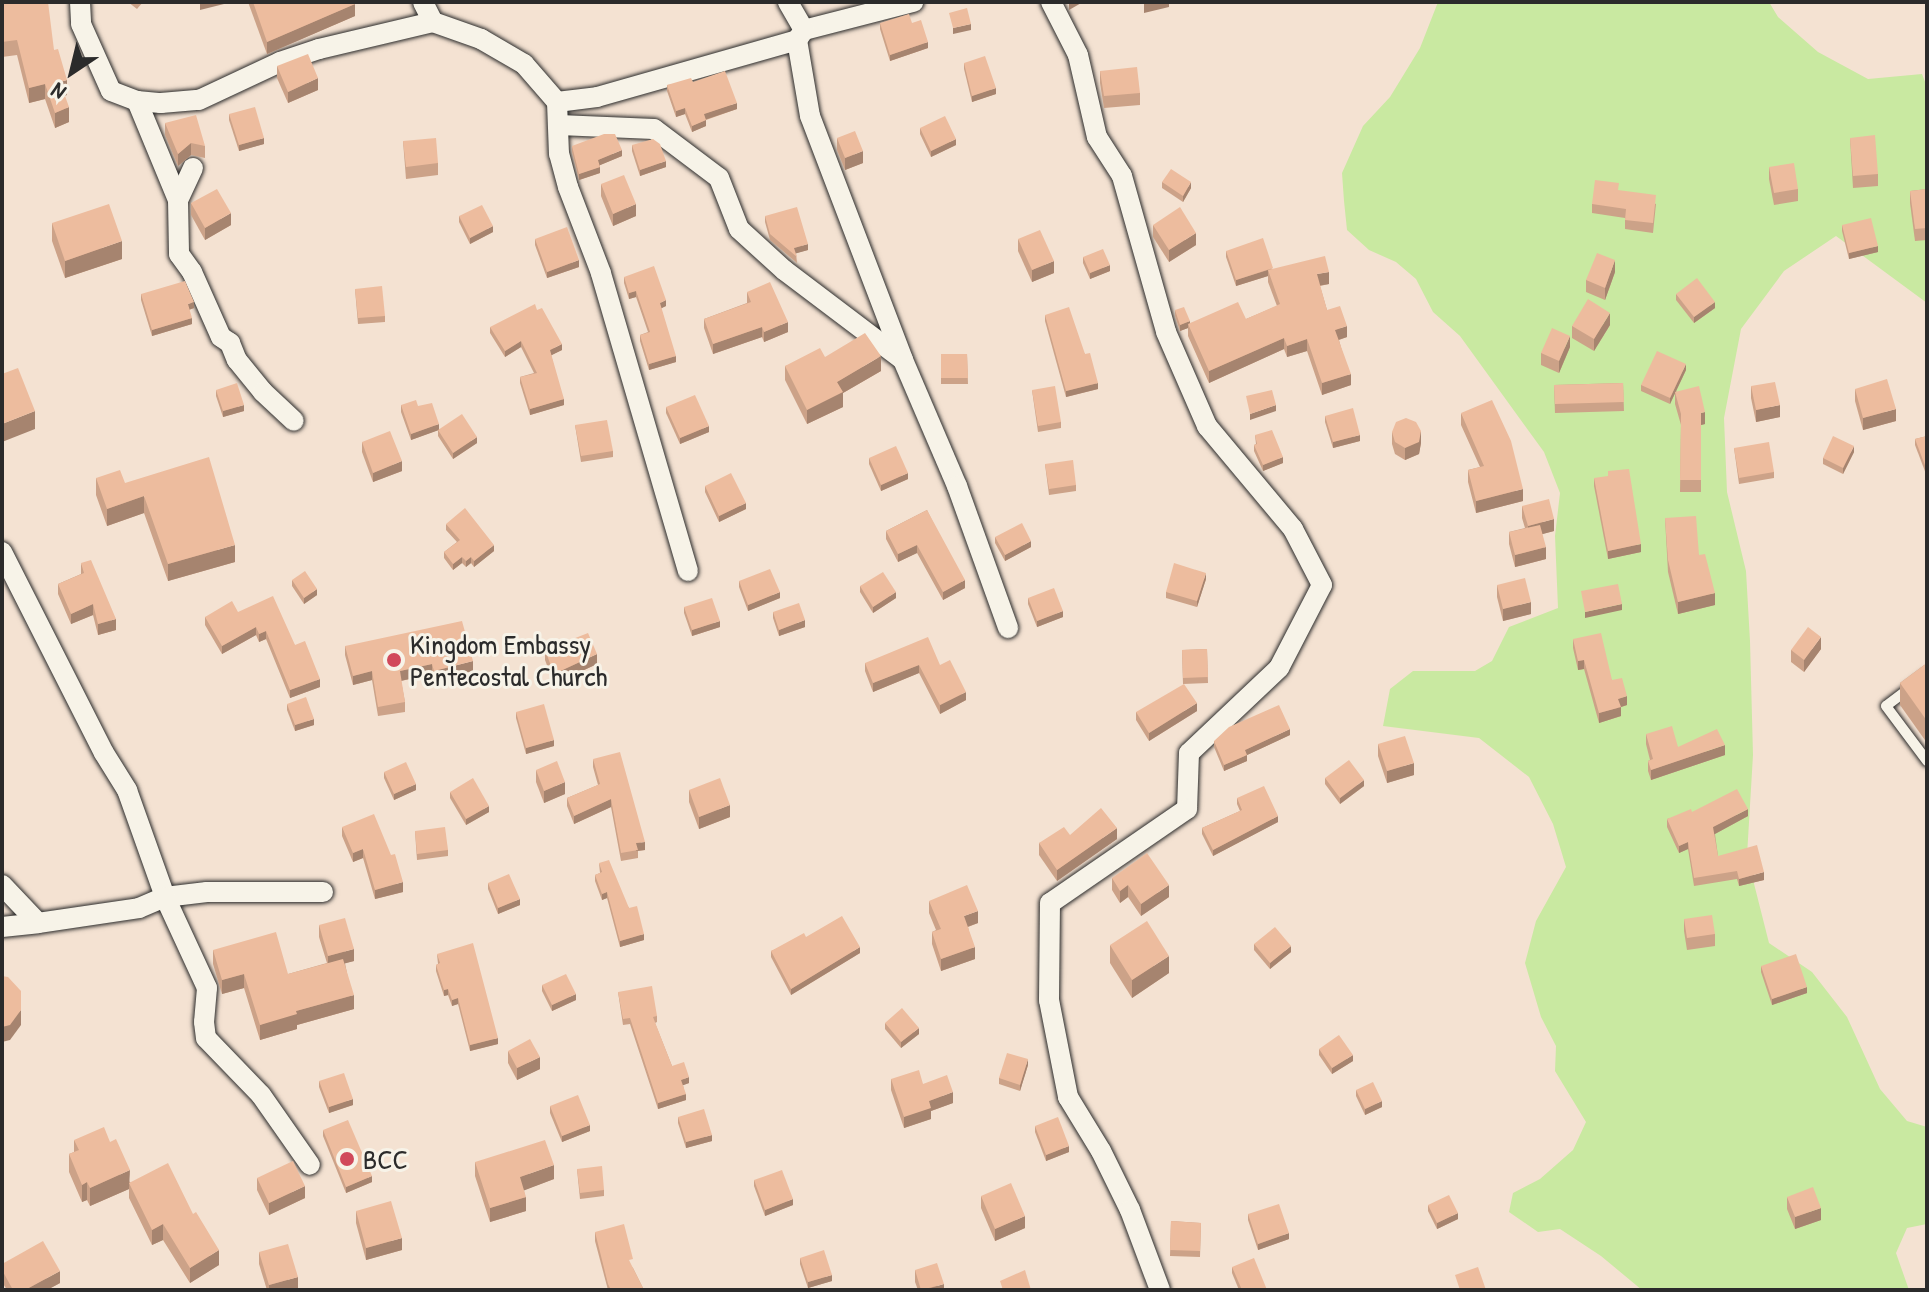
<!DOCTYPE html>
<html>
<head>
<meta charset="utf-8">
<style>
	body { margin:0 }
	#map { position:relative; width:1929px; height:1292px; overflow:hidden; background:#f4e2d2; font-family:"Patrick Hand",sans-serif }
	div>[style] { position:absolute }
	.green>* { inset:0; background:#c9e9a1 }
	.roads { filter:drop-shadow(0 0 2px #2b2b2b) drop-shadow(0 0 2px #2b2b2b) }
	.service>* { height:10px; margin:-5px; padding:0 5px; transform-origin:5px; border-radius:5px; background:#f7f3e8 }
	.minor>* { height:20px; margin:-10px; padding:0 10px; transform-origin:10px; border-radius:10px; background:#f7f3e8 }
	.wall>* { inset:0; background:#cca288 }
	.shaded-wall>* { inset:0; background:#a6846f }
	.building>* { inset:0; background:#edbc9e }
	.dots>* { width:22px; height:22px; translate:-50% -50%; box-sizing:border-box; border:4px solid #f7f3e8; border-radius:50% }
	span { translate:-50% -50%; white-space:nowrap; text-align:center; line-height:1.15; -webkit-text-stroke:6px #f7f3e8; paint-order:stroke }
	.poi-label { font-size:28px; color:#2b2b2b }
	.left { translate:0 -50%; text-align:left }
	.frame { position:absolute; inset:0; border:4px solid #2b2b2b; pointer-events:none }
	.north { position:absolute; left:32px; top:32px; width:80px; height:80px; -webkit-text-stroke:6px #f7f3e8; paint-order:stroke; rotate:215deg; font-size:22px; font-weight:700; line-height:32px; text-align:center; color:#2b2b2b }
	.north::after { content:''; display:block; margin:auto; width:28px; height:36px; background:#2b2b2b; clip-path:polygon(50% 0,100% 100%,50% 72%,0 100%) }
</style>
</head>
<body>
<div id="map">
	<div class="green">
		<i style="clip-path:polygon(1438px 2px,1769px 2px,1778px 17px,1818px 52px,1868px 79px,1922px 74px,1927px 87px,1927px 303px,1836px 236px,1784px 271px,1741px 329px,1724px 418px,1727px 492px,1746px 571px,1750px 641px,1753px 755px,1747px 856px,1769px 943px,1812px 972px,1847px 1017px,1880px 1089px,1907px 1121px,1927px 1127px,1927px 1224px,1907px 1228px,1896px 1253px,1909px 1290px,1642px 1290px,1601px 1256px,1560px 1229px,1538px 1232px,1509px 1212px,1513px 1193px,1540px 1179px,1573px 1150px,1586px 1122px,1555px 1071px,1556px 1046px,1541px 1017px,1525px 963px,1536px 921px,1566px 867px,1553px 824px,1529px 777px,1479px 738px,1383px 726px,1390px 689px,1413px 671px,1475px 671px,1492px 661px,1509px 627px,1558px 608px,1555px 536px,1560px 493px,1544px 452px,1460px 336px,1433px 312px,1416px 279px,1396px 262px,1369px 250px,1347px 230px,1344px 201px,1342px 173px,1363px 126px,1390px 97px,1420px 48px)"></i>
	</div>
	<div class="roads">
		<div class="service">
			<i style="left:1927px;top:675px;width:51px;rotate:142.9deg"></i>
			<i style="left:1886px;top:706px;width:69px;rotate:53.3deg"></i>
		</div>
		<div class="minor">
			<i style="left:80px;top:2px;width:22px;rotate:87deg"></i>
			<i style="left:81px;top:24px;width:73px;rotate:65.9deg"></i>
			<i style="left:111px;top:91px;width:28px;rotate:21deg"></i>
			<i style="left:137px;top:101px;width:24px;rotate:5deg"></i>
			<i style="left:161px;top:103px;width:38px;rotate:-5deg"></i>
			<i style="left:199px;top:100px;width:89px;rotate:-25.1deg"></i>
			<i style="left:280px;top:62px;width:41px;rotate:-18.4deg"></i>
			<i style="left:319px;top:49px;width:117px;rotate:-13.3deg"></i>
			<i style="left:433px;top:22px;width:22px;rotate:-117deg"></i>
			<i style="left:1051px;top:2px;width:59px;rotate:63deg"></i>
			<i style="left:1078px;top:55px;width:84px;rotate:77deg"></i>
			<i style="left:1097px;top:137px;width:46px;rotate:57.3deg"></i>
			<i style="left:1122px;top:176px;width:162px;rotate:74.2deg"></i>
			<i style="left:1166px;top:332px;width:103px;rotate:66.4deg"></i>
			<i style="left:1207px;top:426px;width:134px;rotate:50.1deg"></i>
			<i style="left:1293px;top:529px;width:63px;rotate:62.6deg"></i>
			<i style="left:1322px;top:585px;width:93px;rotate:117.4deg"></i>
			<i style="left:1279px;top:668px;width:124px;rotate:136.6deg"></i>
			<i style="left:1189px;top:753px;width:56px;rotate:92deg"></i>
			<i style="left:1187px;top:809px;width:166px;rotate:145.5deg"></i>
			<i style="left:1050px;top:903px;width:97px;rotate:90.6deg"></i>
			<i style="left:1049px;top:1000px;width:99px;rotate:78.9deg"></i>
			<i style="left:1068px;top:1097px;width:63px;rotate:58.6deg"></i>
			<i style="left:1101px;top:1151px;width:66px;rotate:63.8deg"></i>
			<i style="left:1130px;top:1210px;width:85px;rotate:69.4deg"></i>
			<i style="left:433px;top:22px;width:51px;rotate:19.5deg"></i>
			<i style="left:481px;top:39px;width:50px;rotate:30.2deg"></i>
			<i style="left:524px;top:64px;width:50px;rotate:49deg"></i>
			<i style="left:804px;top:30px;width:113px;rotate:-14.4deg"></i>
			<i style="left:797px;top:40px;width:77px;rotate:80.3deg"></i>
			<i style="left:810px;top:116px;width:261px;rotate:69.1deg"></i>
			<i style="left:903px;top:360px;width:137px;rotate:66.8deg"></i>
			<i style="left:957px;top:486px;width:151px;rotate:70.2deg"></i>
			<i style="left:137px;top:101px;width:107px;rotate:67.5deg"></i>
			<i style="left:559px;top:125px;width:95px;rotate:2.4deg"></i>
			<i style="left:654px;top:129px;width:81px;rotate:37deg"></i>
			<i style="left:719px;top:178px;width:55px;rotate:68.6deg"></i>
			<i style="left:739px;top:229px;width:61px;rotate:42.3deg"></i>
			<i style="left:784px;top:270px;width:149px;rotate:37.1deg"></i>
			<i style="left:193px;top:168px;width:35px;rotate:115deg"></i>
			<i style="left:178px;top:200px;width:54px;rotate:88.9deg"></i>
			<i style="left:179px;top:254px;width:22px;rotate:54deg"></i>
			<i style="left:192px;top:272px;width:71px;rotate:66deg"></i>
			<i style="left:221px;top:337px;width:11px;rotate:34deg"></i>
			<i style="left:230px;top:343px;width:18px;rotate:68deg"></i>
			<i style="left:237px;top:360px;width:41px;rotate:50.9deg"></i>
			<i style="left:263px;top:392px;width:42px;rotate:43.1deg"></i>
			<i style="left:2px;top:552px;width:225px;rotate:63.1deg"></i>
			<i style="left:104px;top:753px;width:44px;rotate:58.1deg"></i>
			<i style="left:127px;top:790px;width:114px;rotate:70.4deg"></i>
			<i style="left:165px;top:897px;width:42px;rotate:-6.8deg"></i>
			<i style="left:207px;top:892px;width:116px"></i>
			<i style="left:688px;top:571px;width:310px;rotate:-106.3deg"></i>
			<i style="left:601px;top:273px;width:92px;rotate:-111deg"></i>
			<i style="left:568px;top:187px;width:34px;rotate:-105deg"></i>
			<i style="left:559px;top:154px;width:52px;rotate:-92.2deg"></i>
			<i style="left:557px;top:102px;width:40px;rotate:-7.1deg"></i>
			<i style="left:597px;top:97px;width:208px;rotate:-15.9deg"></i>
			<i style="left:797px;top:40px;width:12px;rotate:-55deg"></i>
			<i style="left:804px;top:30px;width:32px;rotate:-120deg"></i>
			<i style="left:2px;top:885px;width:52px;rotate:46.5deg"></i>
			<i style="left:38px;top:923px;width:102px;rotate:-8.4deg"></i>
			<i style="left:139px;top:908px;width:28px;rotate:-23deg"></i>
			<i style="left:165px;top:897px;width:100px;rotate:65.2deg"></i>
			<i style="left:207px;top:988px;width:34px;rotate:95deg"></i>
			<i style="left:204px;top:1022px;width:16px;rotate:83deg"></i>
			<i style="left:206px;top:1038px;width:79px;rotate:46deg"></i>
			<i style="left:261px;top:1095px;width:85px;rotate:55deg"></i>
			<i style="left:2px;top:927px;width:36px;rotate:-6deg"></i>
		</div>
	</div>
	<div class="wall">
		<i style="clip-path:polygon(2px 2px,54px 50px,67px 95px,64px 96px,69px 122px,55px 128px,45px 99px,29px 103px,17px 55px,2px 57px)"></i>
		<i style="clip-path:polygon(128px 2px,143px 2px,137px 9px)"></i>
		<i style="clip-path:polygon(248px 2px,354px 2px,355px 16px,267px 54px)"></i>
		<i style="clip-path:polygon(880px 23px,912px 23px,928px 48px,890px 61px,880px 29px)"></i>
		<i style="clip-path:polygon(964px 63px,996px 94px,972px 102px,964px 69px)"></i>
		<i style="clip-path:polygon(277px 66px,318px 90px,288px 103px,277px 78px)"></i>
		<i style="clip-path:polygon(1100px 71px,1140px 93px,1140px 105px,1104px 108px,1100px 83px)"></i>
		<i style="clip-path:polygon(693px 82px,737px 109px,706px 120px,706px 126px,692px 132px,685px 114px,676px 117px,667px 91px,667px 85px)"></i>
		<i style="clip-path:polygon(229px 114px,264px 144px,239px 151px,229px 120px)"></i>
		<i style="clip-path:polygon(165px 123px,205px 146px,205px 158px,191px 155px,178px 166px,165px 135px)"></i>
		<i style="clip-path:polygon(920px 128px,956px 145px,931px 157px,920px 134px)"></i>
		<i style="clip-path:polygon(837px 138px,863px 163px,845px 170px,837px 150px)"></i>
		<i style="clip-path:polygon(1850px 138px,1878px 174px,1878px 186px,1853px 188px)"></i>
		<i style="clip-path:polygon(403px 141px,438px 163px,438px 175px,406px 179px)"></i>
		<i style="clip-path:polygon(632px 145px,666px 167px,640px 176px,632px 151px)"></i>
		<i style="clip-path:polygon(572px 146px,622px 156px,600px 165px,600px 173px,579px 180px,572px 152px)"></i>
		<i style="clip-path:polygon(1769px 167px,1798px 189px,1798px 201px,1774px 205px,1769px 179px)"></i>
		<i style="clip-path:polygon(1162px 182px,1191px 188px,1183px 202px,1162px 188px)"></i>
		<i style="clip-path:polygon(601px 184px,636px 216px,613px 226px,601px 196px)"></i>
		<i style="clip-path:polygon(1927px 189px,1927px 240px,1915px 241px,1910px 203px,1910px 191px)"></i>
		<i style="clip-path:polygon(1619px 191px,1656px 204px,1653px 233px,1625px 229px,1625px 218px,1592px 213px,1592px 204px)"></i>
		<i style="clip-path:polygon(191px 203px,231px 225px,205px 240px,191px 215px)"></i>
		<i style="clip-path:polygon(459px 216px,493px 232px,470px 244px,459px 222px)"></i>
		<i style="clip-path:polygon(765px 216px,808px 250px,796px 253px,797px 263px,770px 240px,765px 222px)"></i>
		<i style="clip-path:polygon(52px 223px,122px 259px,65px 278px,52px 241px)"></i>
		<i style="clip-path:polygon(1153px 225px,1196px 245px,1169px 262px,1153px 237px)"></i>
		<i style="clip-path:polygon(1842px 225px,1878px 252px,1849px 259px,1842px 231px)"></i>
		<i style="clip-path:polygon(535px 239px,579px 267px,547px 278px,535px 245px)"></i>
		<i style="clip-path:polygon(1018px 239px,1054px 273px,1032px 282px,1018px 251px)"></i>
		<i style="clip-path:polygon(1226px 251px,1273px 269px,1329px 284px,1320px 286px,1327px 310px,1347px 337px,1339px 340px,1351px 385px,1322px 395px,1307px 351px,1287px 357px,1284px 349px,1209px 383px,1188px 336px,1188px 328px,1180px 331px,1175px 316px,1175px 310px,1190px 323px,1246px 319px,1277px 306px,1268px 282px,1268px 276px,1236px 286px,1226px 257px)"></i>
		<i style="clip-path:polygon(1083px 257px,1110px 271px,1090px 279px,1083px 263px)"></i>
		<i style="clip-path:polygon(1615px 272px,1605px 300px,1586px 292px,1586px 280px)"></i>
		<i style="clip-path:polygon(624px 277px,666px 306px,661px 308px,676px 362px,649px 370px,640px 341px,640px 335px,648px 332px,636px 297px,629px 299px,624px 283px)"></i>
		<i style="clip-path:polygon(355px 289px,385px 316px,385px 322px,358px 324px)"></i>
		<i style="clip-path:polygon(747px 292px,788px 332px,764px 342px,762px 337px,713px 354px,704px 328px,704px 319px,747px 303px)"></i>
		<i style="clip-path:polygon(141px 294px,194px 308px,189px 310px,192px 324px,152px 336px,141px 300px)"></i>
		<i style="clip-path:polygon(1676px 294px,1715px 308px,1694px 323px,1676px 300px)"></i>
		<i style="clip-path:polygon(1045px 315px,1085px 354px,1098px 389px,1066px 397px,1045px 321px)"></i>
		<i style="clip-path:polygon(1610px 325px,1594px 351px,1572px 338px,1572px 326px)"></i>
		<i style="clip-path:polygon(490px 327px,562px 350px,551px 355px,564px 405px,530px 415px,520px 383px,520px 377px,534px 373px,521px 347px,505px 357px,490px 333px)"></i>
		<i style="clip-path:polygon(1570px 347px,1559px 373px,1541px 365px,1541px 353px)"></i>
		<i style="clip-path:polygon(941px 354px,967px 354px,968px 384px,941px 384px)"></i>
		<i style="clip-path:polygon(825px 357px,881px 371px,843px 393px,843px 407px,807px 424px,785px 380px,785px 366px)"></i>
		<i style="clip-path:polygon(1686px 370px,1676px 391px,1705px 424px,1701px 425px,1701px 492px,1680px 492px,1681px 425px,1675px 404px,1675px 393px,1670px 404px,1641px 391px,1641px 385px)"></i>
		<i style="clip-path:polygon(1623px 383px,1624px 411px,1555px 413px,1554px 385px)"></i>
		<i style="clip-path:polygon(1751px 386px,1780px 417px,1756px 422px,1751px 398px)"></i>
		<i style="clip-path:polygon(1855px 389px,1896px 421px,1863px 430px,1855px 401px)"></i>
		<i style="clip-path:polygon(216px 390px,244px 411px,223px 417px,216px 396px)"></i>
		<i style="clip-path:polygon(1032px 390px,1061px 422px,1061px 428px,1038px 432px)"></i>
		<i style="clip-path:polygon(401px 405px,418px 406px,439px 429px,477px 443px,453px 459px,438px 436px,438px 430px,411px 440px,401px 412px)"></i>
		<i style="clip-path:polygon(666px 407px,709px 432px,680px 444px,666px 413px)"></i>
		<i style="clip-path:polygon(1461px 413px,1523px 501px,1476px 513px,1468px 482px,1468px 470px,1480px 467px,1461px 425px)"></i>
		<i style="clip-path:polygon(1325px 416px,1360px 441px,1333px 448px,1325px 422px)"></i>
		<i style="clip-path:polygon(575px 425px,613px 451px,613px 457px,581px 462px)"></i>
		<i style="clip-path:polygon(1392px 432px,1421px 443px,1419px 454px,1405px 460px,1395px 454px,1392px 444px)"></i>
		<i style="clip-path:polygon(1255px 435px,1283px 463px,1263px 471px,1254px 451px,1254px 445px,1256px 444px)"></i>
		<i style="clip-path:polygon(1927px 436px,1927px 474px,1926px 474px,1915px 445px,1915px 439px)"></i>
		<i style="clip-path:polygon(362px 442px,402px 471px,373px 482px,362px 452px)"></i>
		<i style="clip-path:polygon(1734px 448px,1774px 472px,1774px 478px,1739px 484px)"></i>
		<i style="clip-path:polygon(1854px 452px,1843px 474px,1823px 464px,1823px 458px)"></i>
		<i style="clip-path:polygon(869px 458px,908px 479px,881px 491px,869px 464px)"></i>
		<i style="clip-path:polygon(1045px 464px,1076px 485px,1076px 491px,1049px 495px)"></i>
		<i style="clip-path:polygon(96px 478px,125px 483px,235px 562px,168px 581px,144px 513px,107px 526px,96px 495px)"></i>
		<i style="clip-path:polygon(1594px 478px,1641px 552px,1608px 559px,1594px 486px)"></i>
		<i style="clip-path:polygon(705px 486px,746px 509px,719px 522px,705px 492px)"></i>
		<i style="clip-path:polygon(1522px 506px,1554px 531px,1542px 534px,1546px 559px,1515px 567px,1509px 544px,1509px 532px,1525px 528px,1522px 518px)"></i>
		<i style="clip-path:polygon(927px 510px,965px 588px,943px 600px,917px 553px,898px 562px,886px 539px,886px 531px)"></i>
		<i style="clip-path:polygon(1665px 518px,1699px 555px,1715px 605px,1678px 614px,1668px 572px)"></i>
		<i style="clip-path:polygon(446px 524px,494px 551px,474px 567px,471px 563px,466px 567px,462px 563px,453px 570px,444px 558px,444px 552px,457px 542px,446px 530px)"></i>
		<i style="clip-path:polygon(995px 537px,1031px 547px,1005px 561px,995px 543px)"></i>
		<i style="clip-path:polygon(81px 563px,116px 630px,98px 635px,93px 615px,71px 624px,58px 594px,58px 584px,81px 574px)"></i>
		<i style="clip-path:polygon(1206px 579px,1197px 607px,1166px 598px,1166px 592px)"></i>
		<i style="clip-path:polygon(292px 580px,317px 595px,304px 604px,292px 586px)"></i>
		<i style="clip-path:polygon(739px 581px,780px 598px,748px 611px,739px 587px)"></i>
		<i style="clip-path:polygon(1497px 585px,1531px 614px,1503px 621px,1497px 597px)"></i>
		<i style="clip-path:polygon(860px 586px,896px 598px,873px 613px,860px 592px)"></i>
		<i style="clip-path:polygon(1028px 598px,1063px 617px,1037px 627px,1028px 604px)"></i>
		<i style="clip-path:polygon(684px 607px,720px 627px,692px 636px,684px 613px)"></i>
		<i style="clip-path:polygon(238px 612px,295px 645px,320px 687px,290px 698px,266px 639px,259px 642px,256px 635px,222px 654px,205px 625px,205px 617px)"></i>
		<i style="clip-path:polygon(773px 612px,805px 627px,779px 636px,773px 618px)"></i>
		<i style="clip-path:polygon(1573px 639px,1612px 680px,1627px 705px,1621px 707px,1621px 716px,1599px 723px,1584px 669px,1578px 670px,1573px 648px)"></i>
		<i style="clip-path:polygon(345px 646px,473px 671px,434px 681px,432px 674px,401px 681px,405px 702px,405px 712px,378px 716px,372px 680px,353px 685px,345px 655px)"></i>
		<i style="clip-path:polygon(1207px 649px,1208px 683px,1183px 684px,1182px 650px)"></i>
		<i style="clip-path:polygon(1821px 649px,1804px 672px,1791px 662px,1791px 650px)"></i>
		<i style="clip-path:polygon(545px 650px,597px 664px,554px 684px,545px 660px)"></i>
		<i style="clip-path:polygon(865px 663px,940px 665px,966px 700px,940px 714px,919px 673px,873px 692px,865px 671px)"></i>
		<i style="clip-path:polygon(1927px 663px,1927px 743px,1900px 705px,1900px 683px)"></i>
		<i style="clip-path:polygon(287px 704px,314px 725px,295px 731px,287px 710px)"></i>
		<i style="clip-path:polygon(1197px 711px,1149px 741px,1136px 720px,1136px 712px)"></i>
		<i style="clip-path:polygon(516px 712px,554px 746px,526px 754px,516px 718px)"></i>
		<i style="clip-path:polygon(1646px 734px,1678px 747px,1725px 755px,1651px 780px,1648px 771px,1648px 761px,1650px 760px,1646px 744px)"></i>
		<i style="clip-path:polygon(1290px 735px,1247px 755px,1247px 761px,1224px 771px,1214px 747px,1214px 741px)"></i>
		<i style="clip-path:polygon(1378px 744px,1414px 775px,1387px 783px,1378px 756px)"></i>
		<i style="clip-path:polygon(593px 759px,645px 850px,638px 851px,638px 858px,621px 861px,611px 807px,574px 824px,567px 806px,567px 798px,598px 785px,593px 767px)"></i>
		<i style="clip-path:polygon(536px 770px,565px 794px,544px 803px,536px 782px)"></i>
		<i style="clip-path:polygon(384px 772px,416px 790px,394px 800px,384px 778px)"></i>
		<i style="clip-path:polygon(1325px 778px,1364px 786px,1340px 804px,1325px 784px)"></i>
		<i style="clip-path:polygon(689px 790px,730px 817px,699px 829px,689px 802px)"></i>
		<i style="clip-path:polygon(450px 792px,489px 812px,466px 825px,450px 798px)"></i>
		<i style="clip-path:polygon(1237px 798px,1278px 822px,1213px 856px,1202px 834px,1202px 828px,1240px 811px,1237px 804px)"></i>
		<i style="clip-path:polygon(1692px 812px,1748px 816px,1715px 834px,1718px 856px,1764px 880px,1739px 886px,1737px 879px,1694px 886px,1688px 849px,1679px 853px,1667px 827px,1667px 819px)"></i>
		<i style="clip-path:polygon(342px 827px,403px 892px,375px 899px,363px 858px,353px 862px,342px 836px)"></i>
		<i style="clip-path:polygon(415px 831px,448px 850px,448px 856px,417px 860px)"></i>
		<i style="clip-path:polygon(1070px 835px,1117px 839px,1057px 881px,1039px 855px,1039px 843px)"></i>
		<i style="clip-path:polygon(599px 863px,629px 908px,644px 940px,620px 947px,607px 898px,602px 900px,595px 881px,595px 875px,600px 873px)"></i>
		<i style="clip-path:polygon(1112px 878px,1169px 897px,1141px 916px,1128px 897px,1120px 903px,1112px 890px)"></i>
		<i style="clip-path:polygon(488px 883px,520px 905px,498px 914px,488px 889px)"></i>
		<i style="clip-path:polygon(929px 901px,978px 923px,968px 927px,975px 959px,941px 971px,932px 944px,932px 932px,936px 930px,929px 913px)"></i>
		<i style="clip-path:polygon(1684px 919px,1715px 934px,1715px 946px,1687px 950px,1684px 931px)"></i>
		<i style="clip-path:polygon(319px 925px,354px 961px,345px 963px,354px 1009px,297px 1025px,297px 1029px,260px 1040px,244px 988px,222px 994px,213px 964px,213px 950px,288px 974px,327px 963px,319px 937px)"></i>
		<i style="clip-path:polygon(806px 937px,860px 953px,791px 995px,771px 957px,771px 951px)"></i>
		<i style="clip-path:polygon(1254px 944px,1291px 952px,1270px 969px,1254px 950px)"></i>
		<i style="clip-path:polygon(1110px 945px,1169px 973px,1132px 998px,1110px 963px)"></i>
		<i style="clip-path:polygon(437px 954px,498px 1044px,470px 1051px,458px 1004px,452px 1006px,448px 995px,444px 996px,436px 971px,436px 965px,438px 964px)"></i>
		<i style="clip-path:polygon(1761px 966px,1807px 993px,1772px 1005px,1761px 972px)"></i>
		<i style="clip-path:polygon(542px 985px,576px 1000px,552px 1011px,542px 991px)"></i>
		<i style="clip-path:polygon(618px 992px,657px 1016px,657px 1022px,655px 1023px,672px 1066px,689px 1083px,683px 1085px,686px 1100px,658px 1109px,630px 1024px,623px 1025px)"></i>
		<i style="clip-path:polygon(885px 1023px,919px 1034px,901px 1048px,885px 1029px)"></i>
		<i style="clip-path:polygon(1319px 1049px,1353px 1061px,1332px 1074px,1319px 1055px)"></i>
		<i style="clip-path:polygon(508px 1051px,540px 1069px,517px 1080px,508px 1063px)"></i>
		<i style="clip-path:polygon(1028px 1065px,1020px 1091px,999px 1084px,999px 1078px)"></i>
		<i style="clip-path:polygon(891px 1079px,923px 1084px,953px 1103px,931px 1111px,931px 1119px,904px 1128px,891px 1090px)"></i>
		<i style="clip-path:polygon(319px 1081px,353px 1105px,329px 1113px,319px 1087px)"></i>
		<i style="clip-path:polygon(1356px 1090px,1382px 1107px,1365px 1115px,1356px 1096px)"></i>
		<i style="clip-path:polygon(550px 1106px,590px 1131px,562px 1142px,550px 1113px)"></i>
		<i style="clip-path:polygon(678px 1117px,712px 1141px,686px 1148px,678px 1123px)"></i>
		<i style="clip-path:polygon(1035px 1126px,1069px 1152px,1046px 1161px,1035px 1132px)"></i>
		<i style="clip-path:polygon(323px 1130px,372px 1182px,346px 1193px,323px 1136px)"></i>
		<i style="clip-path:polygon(74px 1140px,130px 1182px,219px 1265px,190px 1283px,163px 1240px,152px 1245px,129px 1198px,129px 1189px,90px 1206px,87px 1200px,82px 1202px,69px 1172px,69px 1154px,74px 1152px)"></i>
		<i style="clip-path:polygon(475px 1162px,554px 1179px,524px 1190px,526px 1211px,490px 1222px,475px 1176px)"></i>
		<i style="clip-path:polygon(577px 1169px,604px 1190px,604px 1196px,580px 1199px)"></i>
		<i style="clip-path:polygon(257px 1178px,305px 1198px,269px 1215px,257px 1190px)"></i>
		<i style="clip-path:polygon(754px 1180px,793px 1205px,765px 1216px,754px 1186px)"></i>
		<i style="clip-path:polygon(981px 1196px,1025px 1228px,995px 1241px,981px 1208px)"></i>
		<i style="clip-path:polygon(1787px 1197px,1821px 1220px,1795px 1229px,1787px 1209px)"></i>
		<i style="clip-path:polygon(1428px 1205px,1458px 1219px,1437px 1229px,1428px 1211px)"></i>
		<i style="clip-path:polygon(356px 1211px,402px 1250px,366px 1260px,356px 1223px)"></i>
		<i style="clip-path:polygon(1248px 1214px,1289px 1239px,1258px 1250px,1248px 1220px)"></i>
		<i style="clip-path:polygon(1171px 1221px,1201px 1223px,1200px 1257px,1170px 1256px)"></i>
		<i style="clip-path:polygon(595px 1232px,633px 1268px,644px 1290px,608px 1290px,595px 1241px)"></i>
		<i style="clip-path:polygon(259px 1252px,298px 1289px,267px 1290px,259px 1264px)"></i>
		<i style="clip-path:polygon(800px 1258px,832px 1281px,808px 1288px,800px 1264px)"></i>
		<i style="clip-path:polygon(2px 1264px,60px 1283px,47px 1290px,7px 1290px,2px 1282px)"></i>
		<i style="clip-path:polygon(1232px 1267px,1267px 1290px,1239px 1290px,1232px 1273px)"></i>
		<i style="clip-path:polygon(915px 1270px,944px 1290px,918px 1290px,915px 1282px)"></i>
	</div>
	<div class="shaded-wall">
		<i style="clip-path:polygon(200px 2px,232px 2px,200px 10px)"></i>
		<i style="clip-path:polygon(1072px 2px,1083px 2px,1069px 10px,1069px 4px)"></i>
		<i style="clip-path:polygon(1144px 2px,1169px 2px,1169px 7px,1144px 13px)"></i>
		<i style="clip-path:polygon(355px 4px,355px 16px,267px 54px,267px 42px)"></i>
		<i style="clip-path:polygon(971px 24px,971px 30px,953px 34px,953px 28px)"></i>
		<i style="clip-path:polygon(928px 42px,928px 48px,890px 61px,890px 55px)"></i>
		<i style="clip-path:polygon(318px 78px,318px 90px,288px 103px,288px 92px)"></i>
		<i style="clip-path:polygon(67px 80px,67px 95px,60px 97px,60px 82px)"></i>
		<i style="clip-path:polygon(45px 84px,45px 99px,29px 103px,29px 88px)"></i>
		<i style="clip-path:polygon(996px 88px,996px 94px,972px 102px,972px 96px)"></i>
		<i style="clip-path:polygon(737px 103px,737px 109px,704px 120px,704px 114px)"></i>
		<i style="clip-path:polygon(69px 107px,69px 122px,55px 128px,55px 113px)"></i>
		<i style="clip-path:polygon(685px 108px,685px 114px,676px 117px,676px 111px)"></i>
		<i style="clip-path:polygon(706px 120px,706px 126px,692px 132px,692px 126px)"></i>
		<i style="clip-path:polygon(264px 138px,264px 144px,239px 151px,239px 145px)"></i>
		<i style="clip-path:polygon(956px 139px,956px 145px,931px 157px,931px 151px)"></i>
		<i style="clip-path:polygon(191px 143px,191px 155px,178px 166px,178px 154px)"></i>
		<i style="clip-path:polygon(622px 150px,622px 156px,598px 166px,598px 160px)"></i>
		<i style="clip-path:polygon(863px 151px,863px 163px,845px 170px,845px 158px)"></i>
		<i style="clip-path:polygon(666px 161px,666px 167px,640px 176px,640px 170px)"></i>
		<i style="clip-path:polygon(600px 167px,600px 173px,579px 180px,579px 174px)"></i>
		<i style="clip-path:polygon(1191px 182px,1191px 188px,1183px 202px,1183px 196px)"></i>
		<i style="clip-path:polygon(636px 204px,636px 216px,613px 226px,613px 214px)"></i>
		<i style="clip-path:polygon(231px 213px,231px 225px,205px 240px,205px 228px)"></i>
		<i style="clip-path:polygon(493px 226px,493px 232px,470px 244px,470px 238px)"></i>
		<i style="clip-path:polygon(1196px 233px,1196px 245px,1169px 262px,1169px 250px)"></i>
		<i style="clip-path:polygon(122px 241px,122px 259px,65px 278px,65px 261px)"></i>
		<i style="clip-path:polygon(808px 244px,808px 250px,794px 254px,794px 248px)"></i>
		<i style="clip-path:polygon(1878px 246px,1878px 252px,1849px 259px,1849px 253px)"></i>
		<i style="clip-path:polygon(579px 260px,579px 267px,547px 278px,547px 272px)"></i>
		<i style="clip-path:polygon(1615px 260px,1615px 272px,1605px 300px,1605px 288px)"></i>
		<i style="clip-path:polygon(1054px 261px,1054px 273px,1032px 282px,1032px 270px)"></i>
		<i style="clip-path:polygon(1110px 265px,1110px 271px,1090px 279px,1090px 273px)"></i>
		<i style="clip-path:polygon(1268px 270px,1268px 276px,1236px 286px,1236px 280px)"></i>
		<i style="clip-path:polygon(1329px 272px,1329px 284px,1317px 286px,1317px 274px)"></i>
		<i style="clip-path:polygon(636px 291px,636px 297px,629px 299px,629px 293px)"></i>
		<i style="clip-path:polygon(666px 300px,666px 306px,660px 309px,660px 303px)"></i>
		<i style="clip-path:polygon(194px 302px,194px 308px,188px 310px,188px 304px)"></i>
		<i style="clip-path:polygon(1715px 302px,1715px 308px,1694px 323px,1694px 317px)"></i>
		<i style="clip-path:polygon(1610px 313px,1610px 325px,1594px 351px,1594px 339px)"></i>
		<i style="clip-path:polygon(192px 318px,192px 324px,152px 336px,152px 330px)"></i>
		<i style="clip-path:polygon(1190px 321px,1190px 327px,1188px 324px,1188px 328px,1180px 331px,1180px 325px)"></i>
		<i style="clip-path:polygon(788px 322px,788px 332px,764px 342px,764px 332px)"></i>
		<i style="clip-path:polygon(1347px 326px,1347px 337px,1335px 341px,1335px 330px)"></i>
		<i style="clip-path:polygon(762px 327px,762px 337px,713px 354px,713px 344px)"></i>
		<i style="clip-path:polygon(1570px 336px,1570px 347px,1559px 373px,1559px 361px)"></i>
		<i style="clip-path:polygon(1284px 338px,1284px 349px,1209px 383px,1209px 371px)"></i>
		<i style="clip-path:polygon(1307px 339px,1307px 351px,1287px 357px,1287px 346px)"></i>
		<i style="clip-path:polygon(521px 341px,521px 347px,505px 357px,505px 351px)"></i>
		<i style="clip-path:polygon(562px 344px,562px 350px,550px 356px,550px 350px)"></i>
		<i style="clip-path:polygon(676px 356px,676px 362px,649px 370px,649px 364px)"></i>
		<i style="clip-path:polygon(881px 356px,881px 371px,843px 393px,843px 407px,807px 424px,807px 410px,837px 382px)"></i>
		<i style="clip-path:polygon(1686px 364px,1686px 370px,1670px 404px,1670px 398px)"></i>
		<i style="clip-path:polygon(1351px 374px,1351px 385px,1322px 395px,1322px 383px)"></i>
		<i style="clip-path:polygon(1098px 383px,1098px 389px,1066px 397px,1066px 391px)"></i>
		<i style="clip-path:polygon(564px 399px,564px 405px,530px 415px,530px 409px)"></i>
		<i style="clip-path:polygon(244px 405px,244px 411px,223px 417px,223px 411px)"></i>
		<i style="clip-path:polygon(1276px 405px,1276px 411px,1250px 420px,1250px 414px)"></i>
		<i style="clip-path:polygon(1780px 405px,1780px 417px,1756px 422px,1756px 410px)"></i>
		<i style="clip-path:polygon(1896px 409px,1896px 421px,1863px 430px,1863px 418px)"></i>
		<i style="clip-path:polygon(35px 411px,35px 429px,2px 442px,2px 424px)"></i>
		<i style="clip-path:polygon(1705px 412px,1705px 424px,1701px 425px,1701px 413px)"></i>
		<i style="clip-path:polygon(439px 424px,439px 430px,411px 440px,411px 434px)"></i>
		<i style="clip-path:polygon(709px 426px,709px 432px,680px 444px,680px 438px)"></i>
		<i style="clip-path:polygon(1421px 431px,1421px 443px,1419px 454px,1405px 460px,1405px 448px)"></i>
		<i style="clip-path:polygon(1360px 435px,1360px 441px,1333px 448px,1333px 442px)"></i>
		<i style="clip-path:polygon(477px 437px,477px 443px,453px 459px,453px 453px)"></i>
		<i style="clip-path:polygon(1854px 446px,1854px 452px,1843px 474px,1843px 468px)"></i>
		<i style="clip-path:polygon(1283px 457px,1283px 463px,1263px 471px,1263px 465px)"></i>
		<i style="clip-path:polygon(402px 461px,402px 471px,373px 482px,373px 473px)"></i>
		<i style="clip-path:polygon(908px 473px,908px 479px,881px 491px,881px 485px)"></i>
		<i style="clip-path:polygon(1523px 489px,1523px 501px,1476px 513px,1476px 501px)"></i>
		<i style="clip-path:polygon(144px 496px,144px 513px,107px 526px,107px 509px)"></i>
		<i style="clip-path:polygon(746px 503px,746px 509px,719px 522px,719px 516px)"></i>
		<i style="clip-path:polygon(1554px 519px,1554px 531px,1528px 538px,1528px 526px)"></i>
		<i style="clip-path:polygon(1031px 541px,1031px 547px,1005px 561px,1005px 555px)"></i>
		<i style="clip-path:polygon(1641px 544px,1641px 552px,1608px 559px,1608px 551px)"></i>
		<i style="clip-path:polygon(235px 545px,235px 562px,168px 581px,168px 564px)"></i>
		<i style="clip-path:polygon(494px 545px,494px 551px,474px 567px,474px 561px)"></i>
		<i style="clip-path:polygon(917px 545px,917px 553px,898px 562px,898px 554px)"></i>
		<i style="clip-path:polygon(1546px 547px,1546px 559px,1515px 567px,1515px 555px)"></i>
		<i style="clip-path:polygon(462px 557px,462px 563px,453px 570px,453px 564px)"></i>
		<i style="clip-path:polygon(471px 557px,471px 563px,466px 567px,466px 561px)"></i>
		<i style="clip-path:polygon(1206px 573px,1206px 579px,1197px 607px,1197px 601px)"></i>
		<i style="clip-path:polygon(965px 580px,965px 588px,943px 600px,943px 592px)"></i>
		<i style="clip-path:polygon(317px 589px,317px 595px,304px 604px,304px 598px)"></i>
		<i style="clip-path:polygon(780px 592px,780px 598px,748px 611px,748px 605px)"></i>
		<i style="clip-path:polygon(896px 592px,896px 598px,873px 613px,873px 607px)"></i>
		<i style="clip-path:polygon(1715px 593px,1715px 605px,1678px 614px,1678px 602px)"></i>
		<i style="clip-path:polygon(1531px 602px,1531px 614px,1503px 621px,1503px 609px)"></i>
		<i style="clip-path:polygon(93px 604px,93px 615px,71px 624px,71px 614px)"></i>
		<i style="clip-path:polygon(1622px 604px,1622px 610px,1585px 618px,1585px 612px)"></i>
		<i style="clip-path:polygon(1063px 611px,1063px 617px,1037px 627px,1037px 621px)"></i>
		<i style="clip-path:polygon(116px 619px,116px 630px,98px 635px,98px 624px)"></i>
		<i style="clip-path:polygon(805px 620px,805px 627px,779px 636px,779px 630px)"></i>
		<i style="clip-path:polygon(720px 621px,720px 627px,692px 636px,692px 630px)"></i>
		<i style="clip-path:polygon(256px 627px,256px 635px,222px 654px,222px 646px)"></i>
		<i style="clip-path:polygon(266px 631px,266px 639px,259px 642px,259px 634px)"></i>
		<i style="clip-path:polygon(1821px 637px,1821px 649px,1804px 672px,1804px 660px)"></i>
		<i style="clip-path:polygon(597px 654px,597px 664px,554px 684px,554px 674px)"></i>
		<i style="clip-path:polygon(1584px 660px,1584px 669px,1578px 670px,1578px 661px)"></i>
		<i style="clip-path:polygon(473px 661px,473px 671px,434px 681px,434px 671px)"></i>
		<i style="clip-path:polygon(432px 664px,432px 674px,400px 681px,400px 671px)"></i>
		<i style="clip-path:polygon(919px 665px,919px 673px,873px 692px,873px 683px)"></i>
		<i style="clip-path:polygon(372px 671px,372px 680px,353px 685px,353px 676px)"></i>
		<i style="clip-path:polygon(320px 679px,320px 687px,290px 698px,290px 690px)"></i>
		<i style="clip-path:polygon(966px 692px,966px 700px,940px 714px,940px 705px)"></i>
		<i style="clip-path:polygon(1627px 696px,1627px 705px,1618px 708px,1618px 699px)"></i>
		<i style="clip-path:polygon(1197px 703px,1197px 711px,1149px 741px,1149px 733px)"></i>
		<i style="clip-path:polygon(1621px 707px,1621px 716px,1599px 723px,1599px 713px)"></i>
		<i style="clip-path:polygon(314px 719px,314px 725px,295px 731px,295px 725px)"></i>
		<i style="clip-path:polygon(1290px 729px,1290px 735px,1245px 756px,1245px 750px)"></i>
		<i style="clip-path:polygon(554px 740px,554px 746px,526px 754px,526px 748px)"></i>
		<i style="clip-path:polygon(1725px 745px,1725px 755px,1651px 780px,1651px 770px)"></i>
		<i style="clip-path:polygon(1247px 755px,1247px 761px,1224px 771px,1224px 765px)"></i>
		<i style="clip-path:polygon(1414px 763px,1414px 775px,1387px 783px,1387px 771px)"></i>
		<i style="clip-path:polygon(1364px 780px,1364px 786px,1340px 804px,1340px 798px)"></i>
		<i style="clip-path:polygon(565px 782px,565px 794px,544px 803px,544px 791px)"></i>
		<i style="clip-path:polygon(416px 784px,416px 790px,394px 800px,394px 794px)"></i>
		<i style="clip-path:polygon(611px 799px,611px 807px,574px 824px,574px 816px)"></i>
		<i style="clip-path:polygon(730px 805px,730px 817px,699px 829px,699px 817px)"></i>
		<i style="clip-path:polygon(489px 806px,489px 812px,466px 825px,466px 819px)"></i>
		<i style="clip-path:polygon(1748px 809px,1748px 816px,1713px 835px,1713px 827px)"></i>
		<i style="clip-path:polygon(1278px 816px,1278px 822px,1213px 856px,1213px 850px)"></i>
		<i style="clip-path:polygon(1117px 828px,1117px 839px,1057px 881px,1057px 870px)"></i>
		<i style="clip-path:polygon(645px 842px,645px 850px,636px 851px,636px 843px)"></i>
		<i style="clip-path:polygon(1688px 842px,1688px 849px,1679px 853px,1679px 846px)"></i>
		<i style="clip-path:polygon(363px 849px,363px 858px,353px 862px,353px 853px)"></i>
		<i style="clip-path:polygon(1764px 872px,1764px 880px,1739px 886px,1739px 879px)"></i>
		<i style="clip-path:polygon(403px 882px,403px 892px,375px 899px,375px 890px)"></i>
		<i style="clip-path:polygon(1128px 885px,1128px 897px,1120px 903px,1120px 891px)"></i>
		<i style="clip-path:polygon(1169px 885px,1169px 897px,1141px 916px,1141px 904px)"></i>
		<i style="clip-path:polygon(607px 892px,607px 898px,602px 900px,602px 894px)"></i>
		<i style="clip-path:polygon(520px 899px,520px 905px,498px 914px,498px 908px)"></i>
		<i style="clip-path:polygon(978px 911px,978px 923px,964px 928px,964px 916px)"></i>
		<i style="clip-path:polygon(644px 934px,644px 940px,620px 947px,620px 941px)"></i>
		<i style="clip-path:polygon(1291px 946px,1291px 952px,1270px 969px,1270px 963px)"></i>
		<i style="clip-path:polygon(860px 947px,860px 953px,791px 995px,791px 989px)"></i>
		<i style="clip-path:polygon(975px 947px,975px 959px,941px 971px,941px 959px)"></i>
		<i style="clip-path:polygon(354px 949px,354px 961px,328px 968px,328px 956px)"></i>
		<i style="clip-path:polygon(1169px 956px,1169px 973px,1132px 998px,1132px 980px)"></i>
		<i style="clip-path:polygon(244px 974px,244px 988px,222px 994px,222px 980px)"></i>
		<i style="clip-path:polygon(1807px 987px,1807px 993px,1772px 1005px,1772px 999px)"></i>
		<i style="clip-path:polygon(448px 989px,448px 995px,444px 996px,444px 990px)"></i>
		<i style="clip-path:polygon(576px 994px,576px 1000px,552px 1011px,552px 1005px)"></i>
		<i style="clip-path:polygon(354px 995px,354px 1009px,297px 1025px,297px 1029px,260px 1040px,260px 1025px,296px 1011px)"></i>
		<i style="clip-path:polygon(458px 998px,458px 1004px,452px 1006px,452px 1000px)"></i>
		<i style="clip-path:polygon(21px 1010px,21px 1025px,10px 1040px,2px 1042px,2px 1027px)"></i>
		<i style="clip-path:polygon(919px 1028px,919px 1034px,901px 1048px,901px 1042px)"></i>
		<i style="clip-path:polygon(498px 1038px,498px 1044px,470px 1051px,470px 1045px)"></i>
		<i style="clip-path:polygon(1353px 1055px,1353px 1061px,1332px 1074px,1332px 1068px)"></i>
		<i style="clip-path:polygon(540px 1057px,540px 1069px,517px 1080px,517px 1068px)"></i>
		<i style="clip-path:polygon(1028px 1059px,1028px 1065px,1020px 1091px,1020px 1085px)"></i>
		<i style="clip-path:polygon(689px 1077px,689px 1083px,681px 1086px,681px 1080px)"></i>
		<i style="clip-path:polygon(953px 1092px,953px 1103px,931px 1111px,931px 1119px,904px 1128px,904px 1117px,929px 1101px)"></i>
		<i style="clip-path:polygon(686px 1094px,686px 1100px,658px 1109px,658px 1103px)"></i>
		<i style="clip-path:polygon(353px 1099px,353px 1105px,329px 1113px,329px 1107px)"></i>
		<i style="clip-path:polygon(1382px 1101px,1382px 1107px,1365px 1115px,1365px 1109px)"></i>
		<i style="clip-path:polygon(590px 1125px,590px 1131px,562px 1142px,562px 1136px)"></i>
		<i style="clip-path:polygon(712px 1135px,712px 1141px,686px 1148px,686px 1142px)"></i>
		<i style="clip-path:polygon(1069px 1146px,1069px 1152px,1046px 1161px,1046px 1155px)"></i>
		<i style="clip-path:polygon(554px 1165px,554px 1179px,520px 1192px,520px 1177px)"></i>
		<i style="clip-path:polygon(130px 1170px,129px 1189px,90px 1206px,90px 1188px)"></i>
		<i style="clip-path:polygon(372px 1176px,372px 1182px,346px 1193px,346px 1187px)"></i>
		<i style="clip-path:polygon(87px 1182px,87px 1200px,82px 1202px,82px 1185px)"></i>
		<i style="clip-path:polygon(305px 1186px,305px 1198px,269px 1215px,269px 1203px)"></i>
		<i style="clip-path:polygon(526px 1197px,526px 1211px,490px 1222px,490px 1208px)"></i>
		<i style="clip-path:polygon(793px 1199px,793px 1205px,765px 1216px,765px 1210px)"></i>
		<i style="clip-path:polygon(1821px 1208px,1821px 1220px,1795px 1229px,1795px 1217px)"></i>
		<i style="clip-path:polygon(1458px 1213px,1458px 1219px,1437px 1229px,1437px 1223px)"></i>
		<i style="clip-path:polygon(1025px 1216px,1025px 1228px,995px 1241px,995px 1229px)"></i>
		<i style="clip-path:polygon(163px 1224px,163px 1240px,152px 1245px,152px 1230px)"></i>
		<i style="clip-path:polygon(1289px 1233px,1289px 1239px,1258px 1250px,1258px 1244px)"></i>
		<i style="clip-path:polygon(402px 1238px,402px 1250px,366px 1260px,366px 1248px)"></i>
		<i style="clip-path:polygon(219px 1250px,219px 1265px,190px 1283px,190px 1268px)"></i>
		<i style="clip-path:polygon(60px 1271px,60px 1283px,47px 1290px,25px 1290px)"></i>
		<i style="clip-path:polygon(832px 1275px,832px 1281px,808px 1288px,808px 1282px)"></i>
		<i style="clip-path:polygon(298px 1277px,298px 1289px,269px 1290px,269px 1285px)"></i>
		<i style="clip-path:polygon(944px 1284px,944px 1290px,924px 1290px)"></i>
	</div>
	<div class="building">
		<i style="clip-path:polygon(2px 2px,48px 2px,54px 50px,58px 49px,67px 80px,60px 82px,69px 107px,55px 113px,45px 84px,29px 88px,17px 40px,2px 42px)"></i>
		<i style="clip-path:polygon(253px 2px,354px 2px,355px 4px,267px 42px)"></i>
		<i style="clip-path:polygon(967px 8px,971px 24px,953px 28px,949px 13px)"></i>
		<i style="clip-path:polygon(909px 14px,912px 23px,921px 20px,928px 42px,890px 55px,880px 23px)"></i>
		<i style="clip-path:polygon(308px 54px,318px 78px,288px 92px,277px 66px)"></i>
		<i style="clip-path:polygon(985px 56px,996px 88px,972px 96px,964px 63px)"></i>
		<i style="clip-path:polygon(1137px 67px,1140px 93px,1104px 96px,1100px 71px)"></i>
		<i style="clip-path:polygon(725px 71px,737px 103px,704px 114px,706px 120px,692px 126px,685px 108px,676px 111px,667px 85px,691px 78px,693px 82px)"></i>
		<i style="clip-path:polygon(255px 107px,264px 138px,239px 145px,229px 114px)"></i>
		<i style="clip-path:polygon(196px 115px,205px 146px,191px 143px,178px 154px,165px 123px)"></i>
		<i style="clip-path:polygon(945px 116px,956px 139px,931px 151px,920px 128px)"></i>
		<i style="clip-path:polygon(855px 131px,863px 151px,845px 158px,837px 138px)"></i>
		<i style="clip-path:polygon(604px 134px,615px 134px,622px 150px,598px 160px,600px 167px,579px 174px,572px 146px)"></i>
		<i style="clip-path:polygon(1875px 135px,1878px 174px,1853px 176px,1850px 138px)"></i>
		<i style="clip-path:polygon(436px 138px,438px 163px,406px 167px,403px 141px)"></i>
		<i style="clip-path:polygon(653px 139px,660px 144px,666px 161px,640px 170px,632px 145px)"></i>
		<i style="clip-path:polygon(1794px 163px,1798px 189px,1774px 193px,1769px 167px)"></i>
		<i style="clip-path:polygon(1171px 169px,1191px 182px,1183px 196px,1162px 182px)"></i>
		<i style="clip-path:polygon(624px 175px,636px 204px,613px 214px,601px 184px)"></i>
		<i style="clip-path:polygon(1595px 180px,1619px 183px,1618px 190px,1656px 195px,1653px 223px,1625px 220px,1626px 209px,1592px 204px)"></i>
		<i style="clip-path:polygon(217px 189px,231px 213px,205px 228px,191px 203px)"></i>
		<i style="clip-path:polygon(1927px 189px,1927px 228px,1915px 229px,1910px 191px)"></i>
		<i style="clip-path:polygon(109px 204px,122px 241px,65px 261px,52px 223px)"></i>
		<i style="clip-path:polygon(482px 205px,493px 226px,470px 238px,459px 216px)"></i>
		<i style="clip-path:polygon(797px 207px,808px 244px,794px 248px,797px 257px,770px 234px,765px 216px)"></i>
		<i style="clip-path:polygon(1180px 207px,1196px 233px,1169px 250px,1153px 225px)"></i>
		<i style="clip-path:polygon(1871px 218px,1878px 246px,1849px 253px,1842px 225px)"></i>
		<i style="clip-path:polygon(567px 227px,579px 260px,547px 272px,535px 239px)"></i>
		<i style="clip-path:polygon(1040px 230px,1054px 261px,1032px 270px,1018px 239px)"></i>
		<i style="clip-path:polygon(1263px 238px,1273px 268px,1236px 280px,1226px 251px)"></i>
		<i style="clip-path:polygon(1103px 249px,1110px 265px,1090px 273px,1083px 257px)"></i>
		<i style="clip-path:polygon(1597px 253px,1615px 260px,1605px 288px,1586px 280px)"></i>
		<i style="clip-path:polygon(1325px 256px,1329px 272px,1317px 274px,1327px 310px,1340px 306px,1347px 326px,1335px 330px,1351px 374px,1322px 383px,1307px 339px,1287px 346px,1284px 338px,1209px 371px,1188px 324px,1238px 302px,1246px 319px,1280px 304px,1268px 270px)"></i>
		<i style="clip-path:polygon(654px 266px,666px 300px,660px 303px,676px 356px,649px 364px,640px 335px,650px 332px,636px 291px,629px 293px,624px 277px)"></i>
		<i style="clip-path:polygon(1697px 278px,1715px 302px,1694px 317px,1676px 294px)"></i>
		<i style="clip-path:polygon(185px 281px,194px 302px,188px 304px,192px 318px,152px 330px,141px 294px)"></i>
		<i style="clip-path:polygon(770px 282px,788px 322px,764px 332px,762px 327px,713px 344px,704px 319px,751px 302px,747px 292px)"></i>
		<i style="clip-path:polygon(382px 286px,385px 316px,358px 318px,355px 289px)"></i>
		<i style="clip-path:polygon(1588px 299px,1610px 313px,1594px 339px,1572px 326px)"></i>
		<i style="clip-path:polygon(535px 304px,537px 310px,542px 308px,562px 344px,550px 350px,564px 399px,530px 409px,520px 377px,537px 373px,521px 341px,505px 351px,490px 327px)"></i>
		<i style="clip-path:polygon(1069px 307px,1085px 354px,1090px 353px,1098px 383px,1066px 391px,1045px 315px)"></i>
		<i style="clip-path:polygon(1184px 307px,1190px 321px,1180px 325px,1175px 310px)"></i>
		<i style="clip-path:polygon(1552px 328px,1570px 336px,1559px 361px,1541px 353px)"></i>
		<i style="clip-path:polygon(865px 333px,881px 356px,837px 382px,843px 392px,807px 410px,785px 366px,820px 348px,825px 357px)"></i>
		<i style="clip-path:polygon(1657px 351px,1686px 364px,1670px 398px,1641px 385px)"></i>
		<i style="clip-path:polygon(941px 354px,967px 354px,968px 378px,941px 378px)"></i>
		<i style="clip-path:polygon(18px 368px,35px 411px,2px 424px,2px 374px)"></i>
		<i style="clip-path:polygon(1887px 379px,1896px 409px,1863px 418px,1855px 389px)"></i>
		<i style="clip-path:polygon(1775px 382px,1780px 405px,1756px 410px,1751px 386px)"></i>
		<i style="clip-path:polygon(237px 383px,244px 405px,223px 411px,216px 390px)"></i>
		<i style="clip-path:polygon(1623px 383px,1624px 402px,1555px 404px,1554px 385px)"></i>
		<i style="clip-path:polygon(1055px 386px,1061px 422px,1038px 426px,1032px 390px)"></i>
		<i style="clip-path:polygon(1699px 386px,1705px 412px,1701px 413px,1701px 480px,1680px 480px,1681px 414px,1675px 392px)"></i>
		<i style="clip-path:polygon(1272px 390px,1276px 405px,1250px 414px,1246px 396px)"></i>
		<i style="clip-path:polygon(695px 395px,709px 426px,680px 438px,666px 407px)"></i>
		<i style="clip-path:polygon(416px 400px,418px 406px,432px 403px,439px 424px,411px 434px,401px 405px)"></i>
		<i style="clip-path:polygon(1492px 400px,1511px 441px,1523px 489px,1476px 501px,1468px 470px,1484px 466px,1461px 413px)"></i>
		<i style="clip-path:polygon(1353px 408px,1360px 435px,1333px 442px,1325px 416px)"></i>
		<i style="clip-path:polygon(462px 414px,477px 437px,453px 453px,438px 430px)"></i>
		<i style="clip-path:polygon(1406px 418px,1416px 422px,1421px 431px,1419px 442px,1405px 448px,1395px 442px,1392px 432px,1396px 422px)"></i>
		<i style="clip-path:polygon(607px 420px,613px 451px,581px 456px,575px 425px)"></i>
		<i style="clip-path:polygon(1272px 430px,1283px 457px,1263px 465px,1254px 445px,1257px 444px,1255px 435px)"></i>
		<i style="clip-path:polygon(390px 431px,402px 461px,373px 473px,362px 442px)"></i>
		<i style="clip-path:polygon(1833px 436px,1854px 446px,1843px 468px,1823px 458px)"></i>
		<i style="clip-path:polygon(1927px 436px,1927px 468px,1926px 468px,1915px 439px)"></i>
		<i style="clip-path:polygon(1769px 442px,1774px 472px,1739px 478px,1734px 448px)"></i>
		<i style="clip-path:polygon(896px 446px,908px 473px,881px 485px,869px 458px)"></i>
		<i style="clip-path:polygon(209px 457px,235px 545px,168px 564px,144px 496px,107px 509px,96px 478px,120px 470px,125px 483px)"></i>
		<i style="clip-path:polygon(1073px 460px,1076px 485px,1049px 489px,1045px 464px)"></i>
		<i style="clip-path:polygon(1629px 469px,1641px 544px,1608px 551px,1594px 478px,1608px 476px,1608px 471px)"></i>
		<i style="clip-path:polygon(731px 473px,746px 503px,719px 516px,705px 486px)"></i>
		<i style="clip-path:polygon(1549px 499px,1554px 519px,1528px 526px,1522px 506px)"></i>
		<i style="clip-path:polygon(465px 508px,494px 545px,474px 561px,471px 557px,466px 561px,462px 557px,453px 564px,444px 552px,460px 540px,446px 524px)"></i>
		<i style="clip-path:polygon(927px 510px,965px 580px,943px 592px,917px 545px,898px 554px,886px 531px)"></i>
		<i style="clip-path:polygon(1696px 516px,1699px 555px,1705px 554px,1715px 593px,1678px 602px,1668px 560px,1665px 518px)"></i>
		<i style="clip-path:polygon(1022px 523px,1031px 541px,1005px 555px,995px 537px)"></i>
		<i style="clip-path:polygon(1540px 525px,1546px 547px,1515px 555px,1509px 532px)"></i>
		<i style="clip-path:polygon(91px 560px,116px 619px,98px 624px,93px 604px,71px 614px,58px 584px,84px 573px,81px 563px)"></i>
		<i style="clip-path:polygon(1174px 563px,1206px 573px,1197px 601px,1166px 592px)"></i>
		<i style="clip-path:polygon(770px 569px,780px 592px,748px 605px,739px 581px)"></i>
		<i style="clip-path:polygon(305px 571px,317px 589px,304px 598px,292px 580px)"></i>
		<i style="clip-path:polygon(883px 572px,896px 592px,873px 607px,860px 586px)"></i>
		<i style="clip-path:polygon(1525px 578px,1531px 602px,1503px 609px,1497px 585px)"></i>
		<i style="clip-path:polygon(1618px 584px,1622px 604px,1585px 612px,1581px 591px)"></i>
		<i style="clip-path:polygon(1054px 588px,1063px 611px,1037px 621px,1028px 598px)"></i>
		<i style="clip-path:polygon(273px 596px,295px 645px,305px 641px,320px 679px,290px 690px,266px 631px,259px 634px,256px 627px,222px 646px,205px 617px,232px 601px,238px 612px)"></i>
		<i style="clip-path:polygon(712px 598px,720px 621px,692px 630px,684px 607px)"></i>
		<i style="clip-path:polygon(799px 603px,805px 620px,779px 630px,773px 612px)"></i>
		<i style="clip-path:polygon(462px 621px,473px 661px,434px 671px,432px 664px,400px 671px,405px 702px,378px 707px,372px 671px,353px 676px,345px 646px)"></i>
		<i style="clip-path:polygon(1808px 627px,1821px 637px,1804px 660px,1791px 650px)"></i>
		<i style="clip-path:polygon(588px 633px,597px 654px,554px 674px,545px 650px)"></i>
		<i style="clip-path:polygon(1601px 633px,1612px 680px,1622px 678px,1627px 696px,1618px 699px,1621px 707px,1599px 713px,1584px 660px,1578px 661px,1573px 639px)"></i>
		<i style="clip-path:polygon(928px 637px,940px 665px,950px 660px,966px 692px,940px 705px,919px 665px,873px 683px,865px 663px)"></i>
		<i style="clip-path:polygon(1207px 649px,1208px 677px,1183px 678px,1182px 650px)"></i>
		<i style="clip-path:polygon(1927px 663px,1927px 721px,1900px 683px)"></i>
		<i style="clip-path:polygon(1184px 684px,1197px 703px,1149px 733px,1136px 712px)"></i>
		<i style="clip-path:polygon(306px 697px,314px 719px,295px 725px,287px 704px)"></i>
		<i style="clip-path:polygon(544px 704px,554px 740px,526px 748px,516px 712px)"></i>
		<i style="clip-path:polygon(1279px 705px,1290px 729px,1245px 750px,1247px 755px,1224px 765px,1214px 741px,1229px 727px)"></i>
		<i style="clip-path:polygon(1672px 726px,1678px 747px,1717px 729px,1725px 745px,1651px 770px,1648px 761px,1653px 759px,1646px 734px)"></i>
		<i style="clip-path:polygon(1405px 736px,1414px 763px,1387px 771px,1378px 744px)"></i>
		<i style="clip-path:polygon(620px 752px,645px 842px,636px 843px,638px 850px,621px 853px,611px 799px,574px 816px,567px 798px,600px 784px,593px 759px)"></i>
		<i style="clip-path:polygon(1349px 760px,1364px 780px,1340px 798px,1325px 778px)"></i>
		<i style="clip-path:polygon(557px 761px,565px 782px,544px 791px,536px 770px)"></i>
		<i style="clip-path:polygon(406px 762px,416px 784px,394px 794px,384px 772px)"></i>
		<i style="clip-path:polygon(473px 778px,489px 806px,466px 819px,450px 792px)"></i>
		<i style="clip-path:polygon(720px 778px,730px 805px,699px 817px,689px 790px)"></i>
		<i style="clip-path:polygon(1264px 786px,1278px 816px,1213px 850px,1202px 828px,1242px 810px,1237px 798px)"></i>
		<i style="clip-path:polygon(1737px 789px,1748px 809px,1713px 827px,1718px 856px,1757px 845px,1764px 872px,1739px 879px,1737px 871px,1694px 878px,1688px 842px,1679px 846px,1667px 819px,1691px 809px,1692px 812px)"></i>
		<i style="clip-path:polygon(1101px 808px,1117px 828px,1057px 870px,1039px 843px,1064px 827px,1070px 835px)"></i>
		<i style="clip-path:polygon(374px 814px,391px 855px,395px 854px,403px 882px,375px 890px,363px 849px,353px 853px,342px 827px)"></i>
		<i style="clip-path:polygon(445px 827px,448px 850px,417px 854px,415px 831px)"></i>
		<i style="clip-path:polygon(1147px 853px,1169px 885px,1141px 904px,1128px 885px,1120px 891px,1112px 878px)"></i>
		<i style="clip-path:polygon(609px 860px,629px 908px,637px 906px,644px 934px,620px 941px,607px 892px,602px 894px,595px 875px,602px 872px,599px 863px)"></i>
		<i style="clip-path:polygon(509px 874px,520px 899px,498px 908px,488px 883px)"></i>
		<i style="clip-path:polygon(967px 885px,978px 911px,964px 916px,975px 947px,941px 959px,932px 932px,941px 929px,929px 901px)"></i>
		<i style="clip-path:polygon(1712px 915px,1715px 934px,1687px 938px,1684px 919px)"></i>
		<i style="clip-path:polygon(842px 916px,860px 947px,791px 989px,771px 951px,804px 933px,806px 937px)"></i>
		<i style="clip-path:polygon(345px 918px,354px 949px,328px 956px,319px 925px)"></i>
		<i style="clip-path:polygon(1147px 921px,1169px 956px,1132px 980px,1110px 945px)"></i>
		<i style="clip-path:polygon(1275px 927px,1291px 946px,1270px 963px,1254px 944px)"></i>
		<i style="clip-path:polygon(276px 932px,288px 974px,343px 959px,354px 995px,296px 1011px,297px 1014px,260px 1025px,244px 974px,222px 980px,213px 950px)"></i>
		<i style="clip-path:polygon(473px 943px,498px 1038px,470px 1045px,458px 998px,452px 1000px,448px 989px,444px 990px,436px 965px,440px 963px,437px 954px)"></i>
		<i style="clip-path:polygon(1796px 954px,1807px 987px,1772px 999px,1761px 966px)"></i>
		<i style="clip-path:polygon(566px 974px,576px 994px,552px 1005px,542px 985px)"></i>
		<i style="clip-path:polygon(2px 976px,8px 977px,21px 991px,21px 1010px,10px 1025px,2px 1027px)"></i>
		<i style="clip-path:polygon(652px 986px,657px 1016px,653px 1017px,672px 1066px,684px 1062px,689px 1077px,681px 1080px,686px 1094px,658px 1103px,630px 1018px,623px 1019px,618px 992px)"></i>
		<i style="clip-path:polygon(902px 1008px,919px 1028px,901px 1042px,885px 1023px)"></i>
		<i style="clip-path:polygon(1339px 1035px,1353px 1055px,1332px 1068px,1319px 1049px)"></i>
		<i style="clip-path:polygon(530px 1039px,540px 1057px,517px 1068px,508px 1051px)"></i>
		<i style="clip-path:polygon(1007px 1053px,1028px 1059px,1020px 1085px,999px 1078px)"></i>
		<i style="clip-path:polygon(919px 1070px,923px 1084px,947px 1075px,953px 1092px,929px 1101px,931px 1108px,904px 1117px,891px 1079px)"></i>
		<i style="clip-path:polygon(344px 1073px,353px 1099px,329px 1107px,319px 1081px)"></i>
		<i style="clip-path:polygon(1373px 1082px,1382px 1101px,1365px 1109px,1356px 1090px)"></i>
		<i style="clip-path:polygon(578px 1095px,590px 1125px,562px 1136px,550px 1106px)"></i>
		<i style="clip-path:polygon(704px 1109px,712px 1135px,686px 1142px,678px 1117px)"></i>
		<i style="clip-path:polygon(1058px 1117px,1069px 1146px,1046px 1155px,1035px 1126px)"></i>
		<i style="clip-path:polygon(348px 1120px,372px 1176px,346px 1187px,323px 1130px)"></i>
		<i style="clip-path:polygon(104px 1127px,110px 1142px,116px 1139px,130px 1170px,90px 1188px,87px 1182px,82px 1185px,69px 1154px,79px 1150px,74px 1140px)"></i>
		<i style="clip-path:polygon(545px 1140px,554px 1165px,520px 1177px,526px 1197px,490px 1208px,475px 1162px)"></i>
		<i style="clip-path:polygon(293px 1161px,305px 1186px,269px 1203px,257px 1178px)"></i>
		<i style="clip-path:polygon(168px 1163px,193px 1214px,196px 1212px,219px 1250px,190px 1268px,163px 1224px,152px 1230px,129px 1183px)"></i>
		<i style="clip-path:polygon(602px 1166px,604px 1190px,580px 1193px,577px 1169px)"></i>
		<i style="clip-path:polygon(782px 1170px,793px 1199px,765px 1210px,754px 1180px)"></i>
		<i style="clip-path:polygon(1011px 1183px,1025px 1216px,995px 1229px,981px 1196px)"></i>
		<i style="clip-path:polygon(1813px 1187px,1821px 1208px,1795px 1217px,1787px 1197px)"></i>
		<i style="clip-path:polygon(1449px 1195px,1458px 1213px,1437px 1223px,1428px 1205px)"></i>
		<i style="clip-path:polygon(391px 1201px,402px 1238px,366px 1248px,356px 1211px)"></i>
		<i style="clip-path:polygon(1279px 1204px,1289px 1233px,1258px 1244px,1248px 1214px)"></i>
		<i style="clip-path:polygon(1171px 1221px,1201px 1223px,1200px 1251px,1170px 1250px)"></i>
		<i style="clip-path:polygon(624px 1224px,633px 1259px,629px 1260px,644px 1290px,611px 1290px,608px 1284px,595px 1232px)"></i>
		<i style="clip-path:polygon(43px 1241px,60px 1271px,25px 1290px,13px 1290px,2px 1270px,2px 1264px)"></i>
		<i style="clip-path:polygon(288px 1244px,298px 1277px,269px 1285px,259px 1252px)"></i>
		<i style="clip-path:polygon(824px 1250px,832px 1275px,808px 1282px,800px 1258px)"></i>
		<i style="clip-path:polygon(1254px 1258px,1267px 1290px,1242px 1290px,1232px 1267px)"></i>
		<i style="clip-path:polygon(937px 1263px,944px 1284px,921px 1290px,915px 1270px)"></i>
		<i style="clip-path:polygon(1478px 1267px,1486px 1290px,1460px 1290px,1455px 1275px)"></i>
		<i style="clip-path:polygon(1025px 1270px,1031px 1290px,1003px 1290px,1000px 1281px)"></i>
	</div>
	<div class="dots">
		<i style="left:394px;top:660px;background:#d1495b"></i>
		<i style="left:347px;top:1159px;background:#d1495b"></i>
	</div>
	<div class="poi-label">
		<span class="left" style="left:410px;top:660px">Kingdom Embassy<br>Pentecostal Church</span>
		<span class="left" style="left:363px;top:1159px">BCC</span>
	</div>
	<div class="frame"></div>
	<div class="north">N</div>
</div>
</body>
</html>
